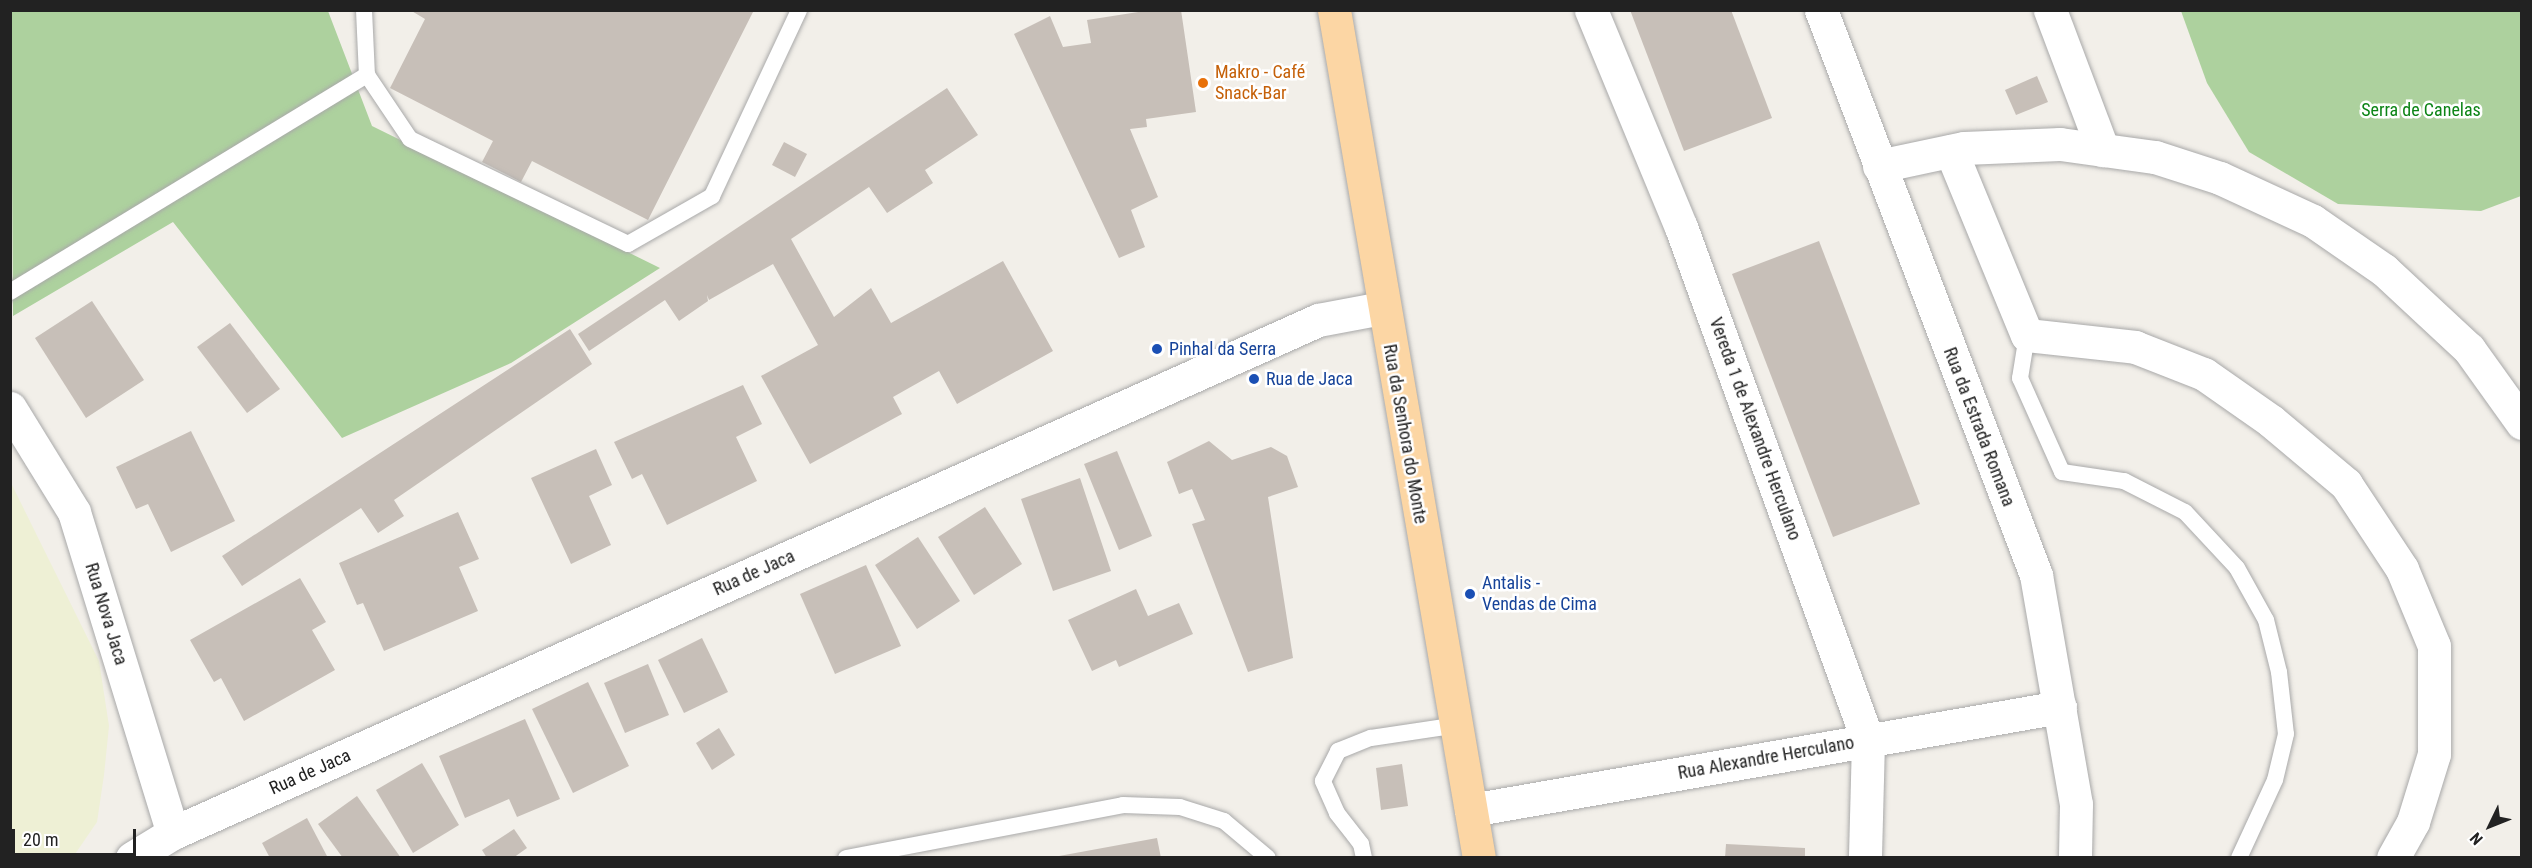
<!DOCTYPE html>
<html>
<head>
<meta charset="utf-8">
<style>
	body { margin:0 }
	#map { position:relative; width:2532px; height:868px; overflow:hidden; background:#f2efe9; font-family:"Roboto Condensed",sans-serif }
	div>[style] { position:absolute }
	.farmland>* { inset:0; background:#eef0d5 }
	.forest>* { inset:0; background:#add19e }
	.building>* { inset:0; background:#c7bfb8 }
	.roads { filter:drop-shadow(0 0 2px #a9a9a9) drop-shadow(0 0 2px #a9a9a9) }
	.service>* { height:16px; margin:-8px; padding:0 8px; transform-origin:8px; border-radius:8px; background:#fff }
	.minor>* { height:33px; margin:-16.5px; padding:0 16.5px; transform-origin:16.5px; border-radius:16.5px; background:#fff }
	.tertiary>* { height:33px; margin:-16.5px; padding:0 16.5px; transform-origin:16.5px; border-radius:16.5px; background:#fff }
	.primary>* { height:33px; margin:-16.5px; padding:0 16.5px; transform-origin:16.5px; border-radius:16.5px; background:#fcd6a4 }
	.dots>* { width:16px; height:16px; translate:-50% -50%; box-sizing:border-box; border:3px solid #fff; border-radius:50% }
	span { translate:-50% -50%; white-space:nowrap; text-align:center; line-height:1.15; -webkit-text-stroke:5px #fff; paint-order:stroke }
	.food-label { font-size:18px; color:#c56008 }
	.left { translate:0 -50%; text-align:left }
	.park-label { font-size:18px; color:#0c8416 }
	.transit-label { font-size:18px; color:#164399 }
	.street-label { font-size:18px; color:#222 }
	.frame { position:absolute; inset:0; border:12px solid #222; pointer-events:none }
	.north { position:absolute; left:2460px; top:796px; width:60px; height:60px; -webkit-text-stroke:4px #fff; paint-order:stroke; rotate:227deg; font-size:16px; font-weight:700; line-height:24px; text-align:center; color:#222 }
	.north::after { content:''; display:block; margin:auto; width:21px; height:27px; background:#222; clip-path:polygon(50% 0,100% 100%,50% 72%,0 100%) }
	.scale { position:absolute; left:12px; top:829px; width:124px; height:27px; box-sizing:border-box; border:3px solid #222; border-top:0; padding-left:8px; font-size:18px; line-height:21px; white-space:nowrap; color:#222; -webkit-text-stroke:4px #fff; paint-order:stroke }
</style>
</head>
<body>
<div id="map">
	<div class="farmland">
		<i style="clip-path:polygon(11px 483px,99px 661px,109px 726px,104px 775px,97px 822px,73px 857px,11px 857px)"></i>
	</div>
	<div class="forest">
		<i style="clip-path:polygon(11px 11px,328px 11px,372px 126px,660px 268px,511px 363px,342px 438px,173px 222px,13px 316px)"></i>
		<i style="clip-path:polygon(2181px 11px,2521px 11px,2521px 196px,2481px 211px,2338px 204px,2249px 152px,2207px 83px)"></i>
	</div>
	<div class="building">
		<i style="clip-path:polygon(410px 10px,754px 10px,648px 220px,532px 161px,521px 182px,482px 162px,493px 141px,390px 88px,425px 19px)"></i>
		<i style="clip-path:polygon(1151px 10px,1181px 10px,1196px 112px,1146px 119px,1147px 127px,1130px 129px,1158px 197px,1131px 210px,1145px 247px,1119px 258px,1014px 34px,1050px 16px,1063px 47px,1091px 43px,1087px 20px)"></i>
		<i style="clip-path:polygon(1630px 10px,1731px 10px,1772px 118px,1684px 151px)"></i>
		<i style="clip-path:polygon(2037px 76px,2048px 102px,2016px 115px,2005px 90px)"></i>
		<i style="clip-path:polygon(947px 88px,978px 135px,925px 170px,933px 183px,887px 213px,869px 187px,791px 239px,834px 317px,871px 288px,891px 323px,1003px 261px,1053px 351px,957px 404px,939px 371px,893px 397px,902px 414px,810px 464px,761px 376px,818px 345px,773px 264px,709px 300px,707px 295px,708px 301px,679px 321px,665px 300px,589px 351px,578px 334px)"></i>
		<i style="clip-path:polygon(784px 142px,807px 154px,795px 177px,772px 165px)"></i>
		<i style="clip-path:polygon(1819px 241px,1920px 504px,1833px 537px,1732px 274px)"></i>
		<i style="clip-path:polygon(92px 301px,144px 380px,86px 418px,35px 338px)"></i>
		<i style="clip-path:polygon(230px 323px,280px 389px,247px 413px,197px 347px)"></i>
		<i style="clip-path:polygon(570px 329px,592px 364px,394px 500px,404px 516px,378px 533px,361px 508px,242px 586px,222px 556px)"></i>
		<i style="clip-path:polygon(743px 385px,762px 424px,736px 437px,757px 481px,667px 525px,642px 474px,632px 479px,614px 442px)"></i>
		<i style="clip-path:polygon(191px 431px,235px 521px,171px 552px,148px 504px,136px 509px,116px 467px)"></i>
		<i style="clip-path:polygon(1209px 441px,1232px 460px,1271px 447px,1287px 456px,1298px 487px,1268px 497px,1293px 658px,1248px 672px,1192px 524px,1205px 520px,1192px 489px,1179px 494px,1167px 462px)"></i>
		<i style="clip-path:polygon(596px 449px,612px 485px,589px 496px,611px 545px,571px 564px,531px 478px)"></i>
		<i style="clip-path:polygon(1117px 451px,1152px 536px,1119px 550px,1084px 464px)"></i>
		<i style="clip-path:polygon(1080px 478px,1111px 571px,1053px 591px,1021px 499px)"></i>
		<i style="clip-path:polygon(985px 507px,1022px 564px,974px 595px,938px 537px)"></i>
		<i style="clip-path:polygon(458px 512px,479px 559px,459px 567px,478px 611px,384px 651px,363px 603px,357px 605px,339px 563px)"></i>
		<i style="clip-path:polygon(918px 537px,960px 601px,917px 629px,875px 565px)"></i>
		<i style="clip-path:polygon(866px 565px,901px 646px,835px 674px,800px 594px)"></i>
		<i style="clip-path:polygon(300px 578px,326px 622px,312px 630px,335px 670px,244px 721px,221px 678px,214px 682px,190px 640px)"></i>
		<i style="clip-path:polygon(1136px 589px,1148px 616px,1179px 603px,1193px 634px,1119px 667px,1116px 660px,1092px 671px,1068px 620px)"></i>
		<i style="clip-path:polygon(702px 638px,728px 692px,684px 713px,658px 660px)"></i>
		<i style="clip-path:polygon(648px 664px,669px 715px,625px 733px,604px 683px)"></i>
		<i style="clip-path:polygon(588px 682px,629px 766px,573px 793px,532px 709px)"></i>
		<i style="clip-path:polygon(525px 719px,560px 799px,517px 817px,509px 799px,465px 818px,439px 756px)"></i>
		<i style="clip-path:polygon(719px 728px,735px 755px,712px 770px,696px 743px)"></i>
		<i style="clip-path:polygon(422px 763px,459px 825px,413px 853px,376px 790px)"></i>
		<i style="clip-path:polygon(1402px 764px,1408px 806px,1381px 810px,1376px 768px)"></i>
		<i style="clip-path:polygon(357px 796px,401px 858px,343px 858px,318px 824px)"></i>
		<i style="clip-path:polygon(307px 818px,328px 858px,270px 858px,262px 843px)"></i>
		<i style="clip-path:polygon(514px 829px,527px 848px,513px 858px,487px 858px,482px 850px)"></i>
		<i style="clip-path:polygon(1157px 838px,1161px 858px,1059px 858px,1059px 856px)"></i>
		<i style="clip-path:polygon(1726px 844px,1805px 848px,1805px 858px,1725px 858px)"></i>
	</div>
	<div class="roads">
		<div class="service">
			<i style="left:364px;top:10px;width:65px;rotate:87.4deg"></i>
			<i style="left:367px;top:75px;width:77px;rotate:56.1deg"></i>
			<i style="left:410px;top:139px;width:242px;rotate:25.7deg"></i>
			<i style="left:628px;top:244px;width:97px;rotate:-29.7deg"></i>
			<i style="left:712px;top:196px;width:205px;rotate:-64.9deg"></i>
			<i style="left:10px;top:292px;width:418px;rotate:-31.3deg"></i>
			<i style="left:2027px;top:335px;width:44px;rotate:99.2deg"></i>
			<i style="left:2020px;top:378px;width:103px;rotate:65.9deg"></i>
			<i style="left:2062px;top:472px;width:63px;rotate:8.3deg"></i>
			<i style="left:2124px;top:481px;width:68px;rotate:26.9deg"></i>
			<i style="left:2185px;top:512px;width:76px;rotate:47.1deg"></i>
			<i style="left:2237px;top:568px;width:60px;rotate:60.9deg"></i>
			<i style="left:2266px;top:620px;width:54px;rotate:76deg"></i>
			<i style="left:2279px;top:672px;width:62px;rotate:83.6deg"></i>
			<i style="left:2286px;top:734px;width:47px;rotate:103.4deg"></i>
			<i style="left:2275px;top:780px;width:86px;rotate:114.8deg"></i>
			<i style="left:846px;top:858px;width:282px;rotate:-10.8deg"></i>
			<i style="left:1123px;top:805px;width:57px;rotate:2deg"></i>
			<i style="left:1180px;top:807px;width:46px;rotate:17.7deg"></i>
			<i style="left:1224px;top:821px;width:57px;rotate:40.1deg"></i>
			<i style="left:1364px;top:858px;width:14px;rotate:-102deg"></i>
			<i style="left:1361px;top:844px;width:39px;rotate:-128deg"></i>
			<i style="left:1337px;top:813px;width:35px;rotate:-114deg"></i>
			<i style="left:1323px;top:781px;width:34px;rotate:-63deg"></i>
			<i style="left:1338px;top:751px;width:35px;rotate:-22deg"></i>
			<i style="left:1371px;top:738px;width:88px;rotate:-8.5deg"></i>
		</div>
		<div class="minor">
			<i style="left:1591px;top:10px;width:235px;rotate:67.5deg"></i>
			<i style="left:1681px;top:227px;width:547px;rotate:70.01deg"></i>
			<i style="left:1868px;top:741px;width:117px;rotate:91.5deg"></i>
			<i style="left:1821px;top:10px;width:605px;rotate:69.17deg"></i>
			<i style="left:2036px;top:575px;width:232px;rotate:80.1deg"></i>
			<i style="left:2076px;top:804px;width:54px;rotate:91.1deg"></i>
			<i style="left:2050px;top:10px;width:150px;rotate:69.3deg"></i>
			<i style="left:1951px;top:151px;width:199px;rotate:67.6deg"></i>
			<i style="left:2027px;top:335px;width:109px;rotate:6.3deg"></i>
			<i style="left:2135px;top:347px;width:74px;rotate:21.4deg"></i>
			<i style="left:2204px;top:374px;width:82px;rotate:35deg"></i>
			<i style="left:2271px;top:421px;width:98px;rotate:40deg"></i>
			<i style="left:2346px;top:484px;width:102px;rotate:56.6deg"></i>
			<i style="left:2402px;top:569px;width:83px;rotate:67.4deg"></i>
			<i style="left:2434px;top:646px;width:108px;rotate:90deg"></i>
			<i style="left:2434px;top:754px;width:71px;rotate:107.2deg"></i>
			<i style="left:2413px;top:822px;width:41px;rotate:119.1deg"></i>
			<i style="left:1879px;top:166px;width:87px;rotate:-12deg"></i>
			<i style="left:1964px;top:148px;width:96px;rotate:-2.4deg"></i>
			<i style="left:2060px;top:144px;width:96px;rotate:7.8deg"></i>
			<i style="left:2155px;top:157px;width:68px;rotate:17.9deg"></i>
			<i style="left:2220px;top:178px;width:102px;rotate:24.8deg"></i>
			<i style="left:2313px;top:221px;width:86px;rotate:34.6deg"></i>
			<i style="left:2384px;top:270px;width:116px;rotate:42.9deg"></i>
			<i style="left:2469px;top:349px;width:91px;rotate:54.4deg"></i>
			<i style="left:10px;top:408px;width:122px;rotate:58.4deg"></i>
			<i style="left:74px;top:512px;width:336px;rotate:72.9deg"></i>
			<i style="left:1471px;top:810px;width:598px;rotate:-9.92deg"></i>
		</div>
		<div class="tertiary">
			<i style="left:132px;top:858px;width:48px;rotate:-31.4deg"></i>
			<i style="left:173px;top:833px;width:1255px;rotate:-24.13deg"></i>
			<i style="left:1318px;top:320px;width:65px;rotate:-10.6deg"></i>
		</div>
		<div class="primary">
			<i style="left:1334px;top:10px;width:860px;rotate:80.3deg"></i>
		</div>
	</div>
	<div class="dots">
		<i style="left:1203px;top:83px;background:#e8710a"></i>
		<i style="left:1157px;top:349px;background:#1a4fb4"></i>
		<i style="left:1254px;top:379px;background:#1a4fb4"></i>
		<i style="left:1470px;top:594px;background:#1a4fb4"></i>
	</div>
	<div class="food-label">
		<span class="left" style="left:1215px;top:83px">Makro - Café<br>Snack-Bar</span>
	</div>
	<div class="park-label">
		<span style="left:2421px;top:110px">Serra de Canelas</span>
	</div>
	<div class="transit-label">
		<span class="left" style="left:1169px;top:349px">Pinhal da Serra</span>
		<span class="left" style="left:1266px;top:379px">Rua de Jaca</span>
		<span class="left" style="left:1482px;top:594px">Antalis -<br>Vendas de Cima</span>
	</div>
	<div class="street-label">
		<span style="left:1979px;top:427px;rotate:69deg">Rua da Estrada Romana</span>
		<span style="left:1755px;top:429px;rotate:70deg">Vereda 1 de Alexandre Herculano</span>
		<span style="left:1405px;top:434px;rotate:80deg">Rua da Senhora do Monte</span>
		<span style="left:754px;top:573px;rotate:-24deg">Rua de Jaca</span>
		<span style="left:106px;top:614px;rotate:73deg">Rua Nova Jaca</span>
		<span style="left:1766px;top:758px;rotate:-10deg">Rua Alexandre Herculano</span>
		<span style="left:310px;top:772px;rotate:-24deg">Rua de Jaca</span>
	</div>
	<div class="frame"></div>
	<div class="north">N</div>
	<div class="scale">20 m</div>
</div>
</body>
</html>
